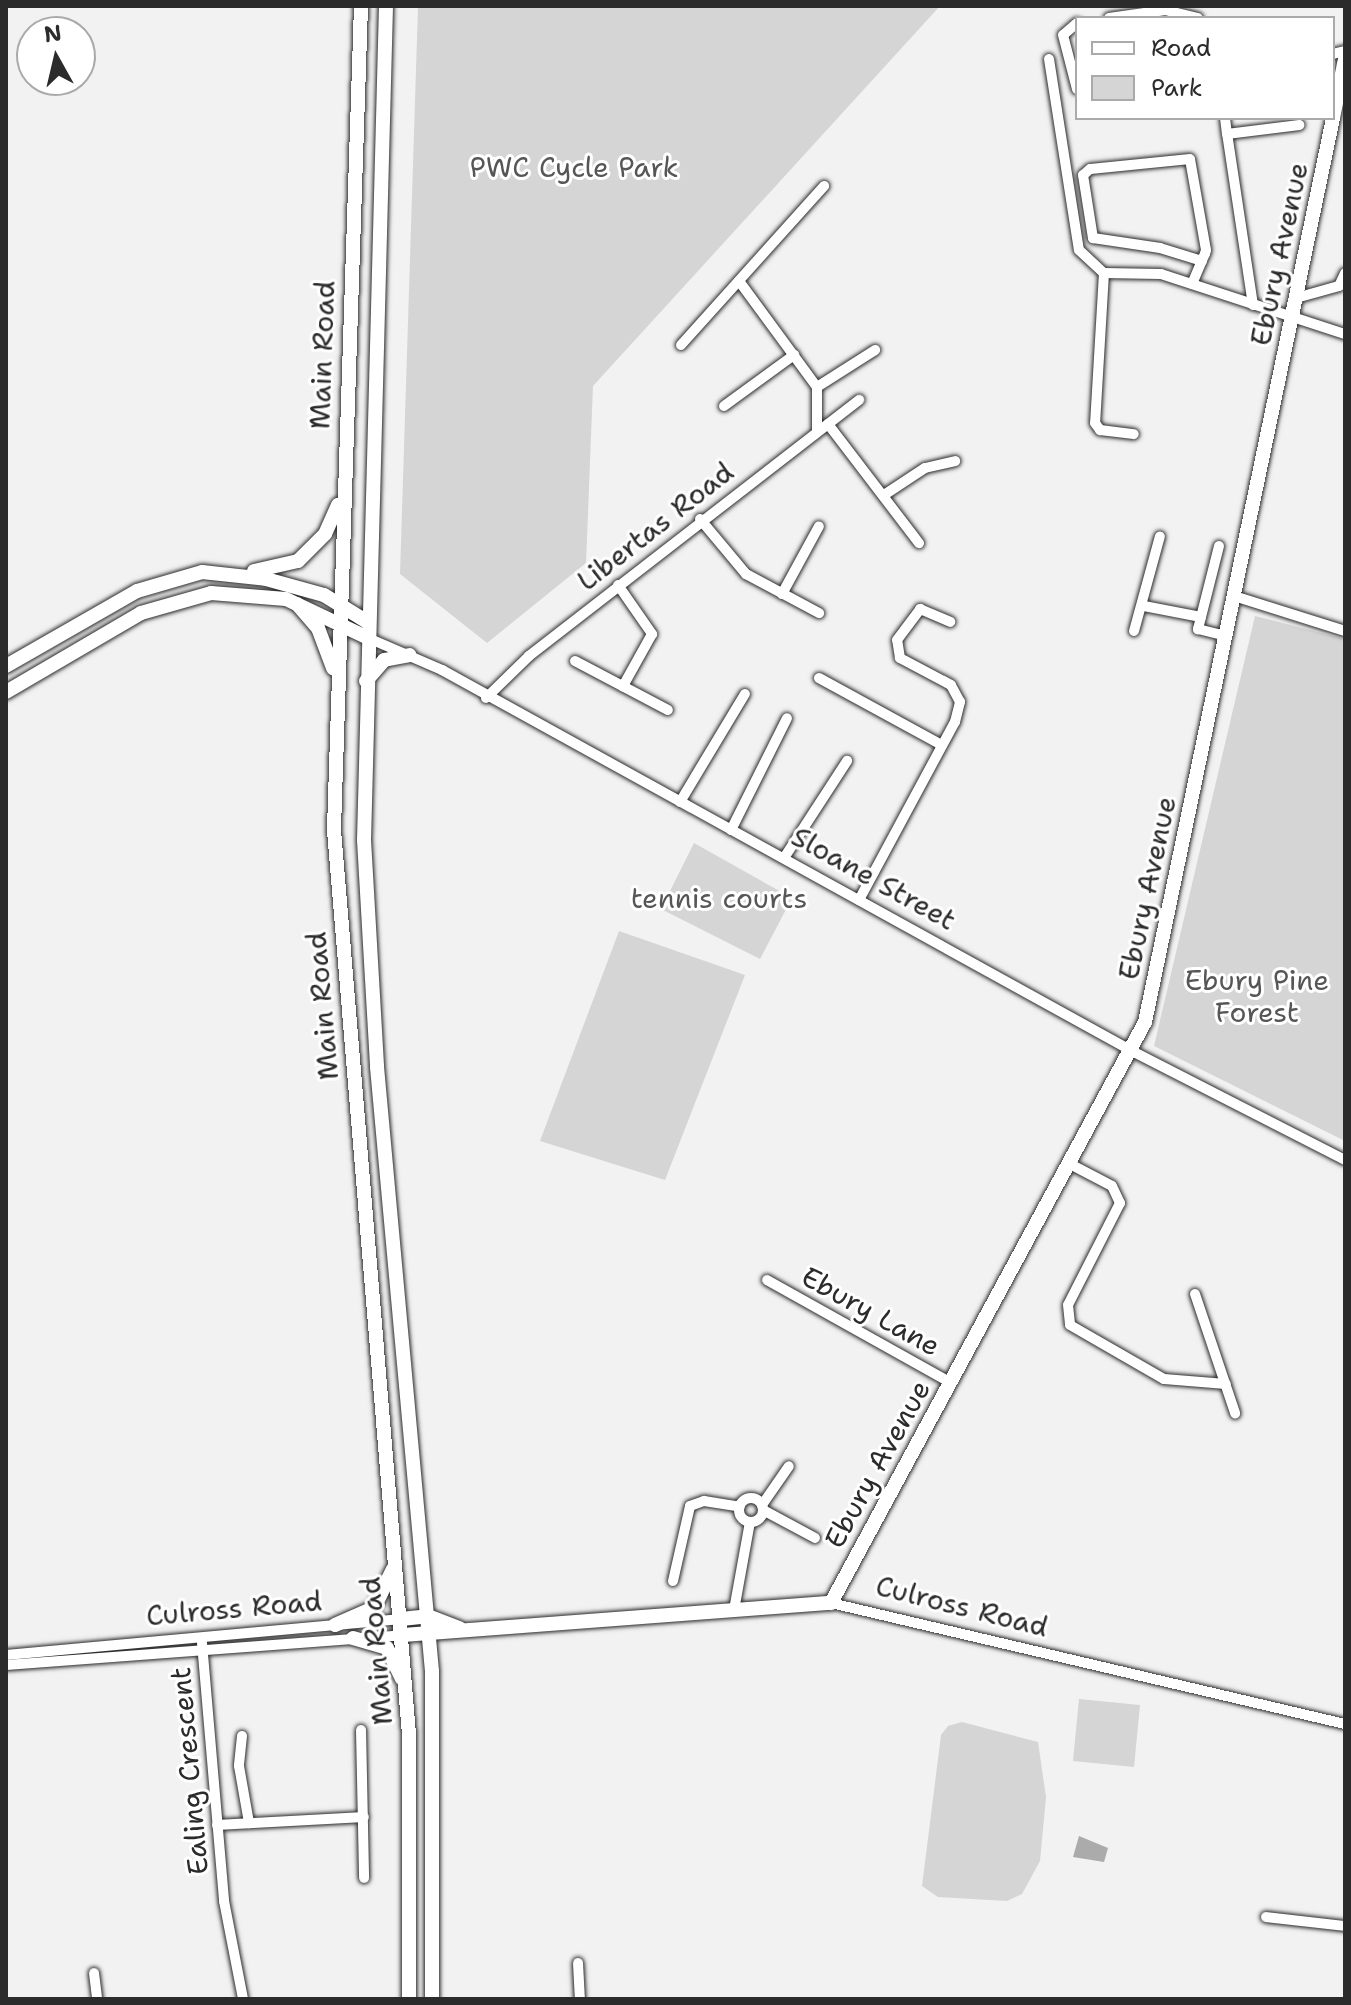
<!DOCTYPE html>
<html>
<head>
<meta charset="utf-8">
<style>
	body { margin:0 }
	#map { position:relative; width:1351px; height:2005px; overflow:hidden; background:#f2f2f2; font-family:"Shantell Sans",sans-serif }
	div>[style] { position:absolute }
	.green>* { inset:0; background:#d5d5d5 }
	.water>* { inset:0; background:#ababab }
	.roads { filter:drop-shadow(0 0 2px #2b2b2b) drop-shadow(0 0 2px #2b2b2b) }
	.street>* { height:10px; margin:-5px; padding:0 5px; transform-origin:5px; border-radius:5px; background:#fff }
	.street>.ring { margin:-5px; padding:0; box-sizing:content-box; background:none; border:10px solid #fff; border-radius:50% }
	.secondary>* { height:14px; margin:-7px; padding:0 7px; transform-origin:7px; border-radius:7px; background:#fff }
	span { translate:-50% -50%; white-space:nowrap; text-align:center; line-height:1.15; -webkit-text-stroke:6px #fff; paint-order:stroke }
	.park-label { font-size:28px; color:#565656 }
	.street-label { font-size:28px; color:#2b2b2b }
	.frame { position:absolute; inset:0; border:8px solid #2b2b2b; pointer-events:none }
	.legend { position:absolute; left:1075px; top:16px; width:260px; height:104px; box-sizing:border-box; background:#fff; border:2px solid #aaa; margin:0; padding:10px 14px; list-style:none; font-size:24px; color:#2b2b2b }
	.legend li { display:flex; align-items:center; gap:16px; height:40px }
	.legend b { width:40px; border:2px solid #aaa }
	.north { position:absolute; left:16px; top:16px; width:80px; height:80px; box-sizing:border-box; background:#fff; border:2px solid #aaa; border-radius:50%; rotate:352deg; font-size:22px; font-weight:700; line-height:32px; text-align:center; color:#2b2b2b }
	.north::after { content:''; display:block; margin:auto; width:28px; height:36px; background:#2b2b2b; clip-path:polygon(50% 0,100% 100%,50% 72%,0 100%) }
</style>
</head>
<body>
<div id="map">
	<div class="green">
		<i style="clip-path:polygon(418px 6px,940px 6px,593px 386px,586px 563px,487px 643px,400px 574px)"></i>
		<i style="clip-path:polygon(1255px 616px,1345px 639px,1345px 1141px,1154px 1046px)"></i>
		<i style="clip-path:polygon(694px 843px,792px 898px,760px 959px,661px 909px)"></i>
		<i style="clip-path:polygon(619px 931px,745px 975px,665px 1180px,540px 1141px)"></i>
		<i style="clip-path:polygon(1079px 1699px,1140px 1705px,1134px 1767px,1073px 1761px)"></i>
		<i style="clip-path:polygon(962px 1722px,1038px 1742px,1046px 1797px,1040px 1861px,1022px 1894px,1007px 1901px,938px 1897px,922px 1886px,941px 1735px,948px 1726px)"></i>
	</div>
	<div class="water">
		<i style="clip-path:polygon(1079px 1836px,1108px 1848px,1104px 1862px,1073px 1857px)"></i>
	</div>
	<div class="roads">
		<div class="street">
			<i style="left:1109px;top:18px;width:57px;rotate:-8.1deg"></i>
			<i style="left:1165px;top:10px;width:34px;rotate:14deg"></i>
			<i style="left:1077px;top:23px;width:18px;rotate:139deg"></i>
			<i style="left:1063px;top:35px;width:56px;rotate:75.5deg"></i>
			<i style="left:1333px;top:54px;width:12px;rotate:-14deg"></i>
			<i style="left:1049px;top:59px;width:193px;rotate:81.1deg"></i>
			<i style="left:1079px;top:250px;width:34px;rotate:43deg"></i>
			<i style="left:1225px;top:118px;width:16px;rotate:83deg"></i>
			<i style="left:1104px;top:273px;width:57px;rotate:1deg"></i>
			<i style="left:1161px;top:274px;width:194px;rotate:18.1deg"></i>
			<i style="left:1104px;top:273px;width:150px;rotate:93.4deg"></i>
			<i style="left:1095px;top:423px;width:9px;rotate:54deg"></i>
			<i style="left:1100px;top:430px;width:34px;rotate:7deg"></i>
			<i style="left:739px;top:281px;width:132px;rotate:53.7deg"></i>
			<i style="left:817px;top:387px;width:45px;rotate:90deg"></i>
			<i style="left:1192px;top:284px;width:33px;rotate:-67deg"></i>
			<i style="left:1205px;top:254px;width:4px;rotate:-76deg"></i>
			<i style="left:1206px;top:250px;width:92px;rotate:-100deg"></i>
			<i style="left:1190px;top:159px;width:100px;rotate:174.3deg"></i>
			<i style="left:1090px;top:169px;width:9px;rotate:139deg"></i>
			<i style="left:1083px;top:175px;width:64px;rotate:81deg"></i>
			<i style="left:1093px;top:238px;width:68px;rotate:8.5deg"></i>
			<i style="left:1160px;top:248px;width:44px;rotate:17.2deg"></i>
			<i style="left:1296px;top:298px;width:45px;rotate:-15.6deg"></i>
			<i style="left:1339px;top:286px;width:14px;rotate:-65deg"></i>
			<i style="left:1253px;top:305px;width:173px;rotate:-98.6deg"></i>
			<i style="left:1227px;top:134px;width:73px;rotate:-7.1deg"></i>
			<i style="left:681px;top:345px;width:214px;rotate:-48deg"></i>
			<i style="left:817px;top:387px;width:69px;rotate:-32.5deg"></i>
			<i style="left:724px;top:406px;width:87px;rotate:-36.1deg"></i>
			<i style="left:828px;top:424px;width:150px;rotate:52.6deg"></i>
			<i style="left:884px;top:495px;width:49px;rotate:-33.4deg"></i>
			<i style="left:925px;top:468px;width:31px;rotate:-13deg"></i>
			<i style="left:700px;top:519px;width:72px;rotate:50.1deg"></i>
			<i style="left:746px;top:574px;width:83px;rotate:28.1deg"></i>
			<i style="left:1219px;top:546px;width:86px;rotate:104.2deg"></i>
			<i style="left:1198px;top:629px;width:29px;rotate:14deg"></i>
			<i style="left:618px;top:585px;width:60px;rotate:55.2deg"></i>
			<i style="left:652px;top:634px;width:60px;rotate:119.1deg"></i>
			<i style="left:782px;top:594px;width:77px;rotate:-61.4deg"></i>
			<i style="left:1234px;top:596px;width:116px;rotate:17.5deg"></i>
			<i style="left:1144px;top:606px;width:58px;rotate:10.9deg"></i>
			<i style="left:1134px;top:631px;width:98px;rotate:-74.7deg"></i>
			<i style="left:368px;top:638px;width:81px;rotate:23.4deg"></i>
			<i style="left:442px;top:670px;width:788px;rotate:28.91deg"></i>
			<i style="left:1132px;top:1051px;width:239px;rotate:27.1deg"></i>
			<i style="left:575px;top:661px;width:105px;rotate:27.8deg"></i>
			<i style="left:819px;top:678px;width:140px;rotate:28.6deg"></i>
			<i style="left:486px;top:698px;width:60px;rotate:-44.3deg"></i>
			<i style="left:529px;top:656px;width:418px;rotate:-37.8deg"></i>
			<i style="left:680px;top:802px;width:126px;rotate:-59deg"></i>
			<i style="left:731px;top:830px;width:125px;rotate:-63.4deg"></i>
			<i style="left:784px;top:858px;width:116px;rotate:-57deg"></i>
			<i style="left:859px;top:900px;width:202px;rotate:-61.7deg"></i>
			<i style="left:955px;top:722px;width:21px;rotate:-76deg"></i>
			<i style="left:960px;top:702px;width:19px;rotate:-118deg"></i>
			<i style="left:951px;top:685px;width:58px;rotate:-152.1deg"></i>
			<i style="left:900px;top:658px;width:18px;rotate:-99deg"></i>
			<i style="left:897px;top:640px;width:39px;rotate:-53deg"></i>
			<i style="left:920px;top:609px;width:33px;rotate:23deg"></i>
			<i style="left:1070px;top:1164px;width:47px;rotate:27.6deg"></i>
			<i style="left:1112px;top:1186px;width:19px;rotate:65deg"></i>
			<i style="left:1120px;top:1203px;width:114px;rotate:117deg"></i>
			<i style="left:1068px;top:1305px;width:20px;rotate:84deg"></i>
			<i style="left:1070px;top:1325px;width:108px;rotate:29.9deg"></i>
			<i style="left:1164px;top:1379px;width:62px;rotate:4.6deg"></i>
			<i style="left:767px;top:1280px;width:211px;rotate:29.2deg"></i>
			<i style="left:1195px;top:1294px;width:126px;rotate:71.4deg"></i>
			<i class="ring" style="left:739px;top:1498px;width:14px;height:14px"></i>
			<i style="left:762px;top:1505px;width:47px;rotate:-55.3deg"></i>
			<i style="left:763px;top:1510px;width:59px;rotate:28.3deg"></i>
			<i style="left:673px;top:1581px;width:77px;rotate:-77.2deg"></i>
			<i style="left:690px;top:1506px;width:15px;rotate:-20deg"></i>
			<i style="left:704px;top:1501px;width:36px;rotate:9deg"></i>
			<i style="left:831px;top:1603px;width:528px;rotate:13.25deg"></i>
			<i style="left:734px;top:1610px;width:89px;rotate:-79.7deg"></i>
			<i style="left:202px;top:1643px;width:259px;rotate:85.1deg"></i>
			<i style="left:224px;top:1901px;width:100px;rotate:79deg"></i>
			<i style="left:6px;top:1655px;width:397px;rotate:-5.2deg"></i>
			<i style="left:6px;top:1665px;width:398px;rotate:-4.3deg"></i>
			<i style="left:361px;top:1730px;width:148px;rotate:88.8deg"></i>
			<i style="left:242px;top:1736px;width:30px;rotate:96deg"></i>
			<i style="left:239px;top:1766px;width:58px;rotate:80deg"></i>
			<i style="left:217px;top:1825px;width:147px;rotate:-3.1deg"></i>
			<i style="left:1266px;top:1917px;width:80px;rotate:6.5deg"></i>
			<i style="left:578px;top:1963px;width:36px;rotate:87deg"></i>
			<i style="left:94px;top:1973px;width:26px;rotate:83deg"></i>
		</div>
		<div class="secondary">
			<i style="left:361px;top:6px;width:824px;rotate:91.88deg"></i>
			<i style="left:334px;top:830px;width:907px;rotate:85.26deg"></i>
			<i style="left:409px;top:1734px;width:265px;rotate:90deg"></i>
			<i style="left:386px;top:6px;width:834px;rotate:91.51deg"></i>
			<i style="left:364px;top:840px;width:227px;rotate:86.7deg"></i>
			<i style="left:377px;top:1067px;width:606px;rotate:84.8deg"></i>
			<i style="left:432px;top:1671px;width:328px;rotate:90deg"></i>
			<i style="left:1333px;top:118px;width:60px;rotate:-78.5deg"></i>
			<i style="left:254px;top:571px;width:45px;rotate:-12.8deg"></i>
			<i style="left:298px;top:561px;width:38px;rotate:-45deg"></i>
			<i style="left:325px;top:534px;width:32px;rotate:-66deg"></i>
			<i style="left:297px;top:604px;width:32px;rotate:49deg"></i>
			<i style="left:318px;top:628px;width:43px;rotate:69.4deg"></i>
			<i style="left:6px;top:666px;width:151px;rotate:-29.8deg"></i>
			<i style="left:137px;top:591px;width:68px;rotate:-16.3deg"></i>
			<i style="left:202px;top:572px;width:64px;rotate:6.2deg"></i>
			<i style="left:266px;top:579px;width:60px;rotate:15.4deg"></i>
			<i style="left:324px;top:595px;width:53px;rotate:31.9deg"></i>
			<i style="left:366px;top:681px;width:28px;rotate:-49deg"></i>
			<i style="left:384px;top:660px;width:26px;rotate:-11deg"></i>
			<i style="left:6px;top:692px;width:156px;rotate:-30.3deg"></i>
			<i style="left:141px;top:613px;width:73px;rotate:-15.9deg"></i>
			<i style="left:211px;top:593px;width:75px;rotate:4.6deg"></i>
			<i style="left:286px;top:599px;width:91px;rotate:25.4deg"></i>
			<i style="left:401px;top:1619px;width:27px;rotate:-6deg"></i>
			<i style="left:428px;top:1616px;width:34px;rotate:21deg"></i>
			<i style="left:335px;top:1625px;width:43px;rotate:-23.6deg"></i>
			<i style="left:374px;top:1608px;width:43px;rotate:-64deg"></i>
			<i style="left:403px;top:1635px;width:429px;rotate:-4.3deg"></i>
			<i style="left:831px;top:1603px;width:660px;rotate:-61.61deg"></i>
			<i style="left:1145px;top:1022px;width:923px;rotate:-78.25deg"></i>
			<i style="left:353px;top:1638px;width:35px;rotate:16deg"></i>
			<i style="left:387px;top:1648px;width:34px;rotate:64deg"></i>
		</div>
	</div>
	<div class="park-label">
		<span style="left:574px;top:167px">PWC Cycle Park</span>
		<span style="left:719px;top:898px">tennis courts</span>
		<span style="left:1257px;top:996px">Ebury Pine<br>Forest</span>
	</div>
	<div class="street-label">
		<span style="left:1279px;top:254px;rotate:-78deg">Ebury Avenue</span>
		<span style="left:322px;top:355px;rotate:-88deg">Main Road</span>
		<span style="left:655px;top:526px;rotate:-38deg">Libertas Road</span>
		<span style="left:874px;top:878px;rotate:29deg">Sloane Street</span>
		<span style="left:1147px;top:888px;rotate:-78deg">Ebury Avenue</span>
		<span style="left:322px;top:1006px;rotate:-95deg">Main Road</span>
		<span style="left:871px;top:1311px;rotate:29deg">Ebury Lane</span>
		<span style="left:877px;top:1464px;rotate:-61deg">Ebury Avenue</span>
		<span style="left:962px;top:1606px;rotate:14deg">Culross Road</span>
		<span style="left:234px;top:1608px;rotate:-5deg">Culross Road</span>
		<span style="left:376px;top:1651px;rotate:-95deg">Main Road</span>
		<span style="left:189px;top:1771px;rotate:-95deg">Ealing Crescent</span>
	</div>
	<div class="frame"></div>
	<ul class="legend">
	<li><b style="height:10px;background:#fff"></b>Road</li>
	<li><b style="height:22px;background:#d5d5d5"></b>Park</li>
	</ul>
	<div class="north">N</div>
</div>
</body>
</html>
